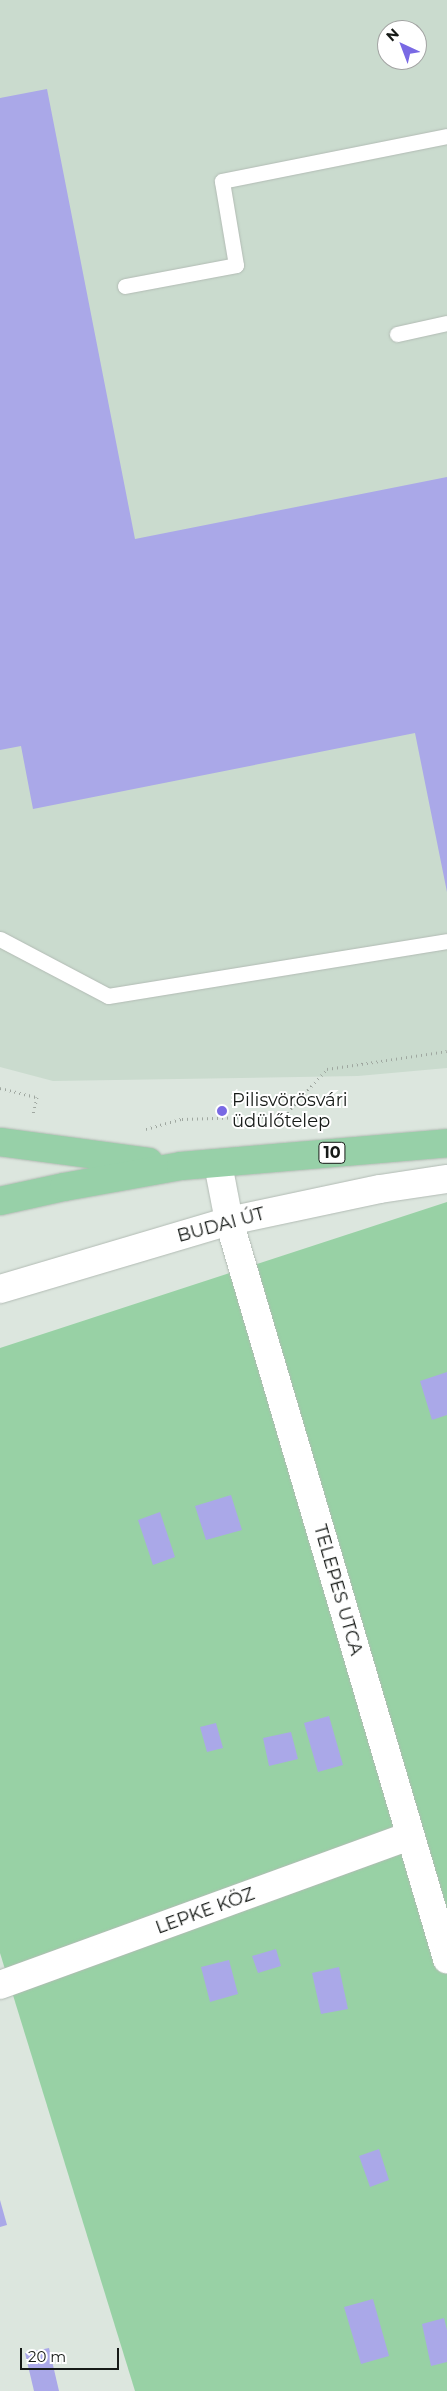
<!DOCTYPE html>
<html>
<head>
<meta charset="utf-8">
<style>
	body { margin:0 }
	#map { position:relative; width:447px; height:2391px; overflow:hidden; background:#dce6de; font-family:Montserrat,sans-serif }
	div>[style] { position:absolute }
	.built>* { inset:0; background:#cadbce }
	.green>* { inset:0; background:#98d1a5 }
	.building>* { inset:0; background:#aaa8e8 }
	.path>* { height:3px; margin-top:-1.5px; transform-origin:0; background:repeating-linear-gradient(90deg,#9fa7a0 0 1px,transparent 0 5px) }
	.roads { filter:drop-shadow(0 0 1px #b2bbb4) drop-shadow(0 0 1px #b2bbb4) }
	.lane>* { height:15px; margin:-7.5px; padding:0 7.5px; transform-origin:7.5px; border-radius:7.5px; background:#fff }
	.street>* { height:28px; margin:-14px; padding:0 14px; transform-origin:14px; border-radius:14px; background:#fff }
	.primary>* { height:28px; margin:-14px; padding:0 14px; transform-origin:14px; border-radius:14px; background:#97d0a8 }
	.dots>* { width:14px; height:14px; translate:-50% -50%; box-sizing:border-box; border:2px solid #fff; border-radius:50% }
	span { translate:-50% -50%; white-space:nowrap; text-align:center; line-height:1.15; -webkit-text-stroke:4px #fff; paint-order:stroke }
	.shield-label span { padding:1px 4px; background:#fff; border:1px solid; border-radius:4px; -webkit-text-stroke-width:0 }
	.shield-label { font-size:16px; color:#161a17; font-weight:700 }
	.poi-label { font-size:18px; color:#161a17 }
	.left { translate:0 -50%; text-align:left }
	.street-label { font-size:18px; color:#161a17 }
	.north { position:absolute; left:377px; top:20px; width:50px; height:50px; box-sizing:border-box; background:#fff; border:1px solid #a2a3a2; border-radius:50%; rotate:317deg; font-size:14px; font-weight:700; line-height:20px; text-align:center; color:#161a17 }
	.north::after { content:''; display:block; margin:auto; width:18px; height:22px; background:#7969e4; clip-path:polygon(50% 0,100% 100%,50% 72%,0 100%) }
	.scale { position:absolute; left:20px; top:2348px; width:99px; height:22px; box-sizing:border-box; border:2px solid #161a17; border-top:0; padding-left:6px; font-size:15px; line-height:18px; white-space:nowrap; color:#161a17; -webkit-text-stroke:4px #fff; paint-order:stroke }
</style>
</head>
<body>
<div id="map">
	<div class="built">
		<i style="clip-path:polygon(evenodd,0 0,447px 0,447px 1068px,358px 1076px,53px 1081px,0 1067px,0 0,387px 30px,417px 30px,417px 60px,387px 60px,387px 30px)"></i>
	</div>
	<div class="green">
		<i style="clip-path:polygon(447px 1202px,447px 2391px,135px 2391px,0 1953px,0 1348px)"></i>
	</div>
	<div class="building">
		<i style="clip-path:polygon(47px 89px,135px 539px,447px 477px,447px 892px,415px 733px,33px 809px,21px 746px,0 750px,0 98px)"></i>
		<i style="clip-path:polygon(447px 1372px,447px 1415px,432px 1420px,420px 1381px)"></i>
		<i style="clip-path:polygon(231px 1495px,242px 1530px,206px 1540px,195px 1506px)"></i>
		<i style="clip-path:polygon(160px 1512px,175px 1557px,153px 1565px,138px 1520px)"></i>
		<i style="clip-path:polygon(329px 1716px,343px 1765px,318px 1772px,304px 1723px)"></i>
		<i style="clip-path:polygon(216px 1723px,223px 1748px,207px 1752px,200px 1727px)"></i>
		<i style="clip-path:polygon(291px 1732px,298px 1759px,269px 1766px,263px 1738px)"></i>
		<i style="clip-path:polygon(276px 1949px,281px 1966px,258px 1973px,252px 1956px)"></i>
		<i style="clip-path:polygon(229px 1960px,238px 1994px,210px 2002px,201px 1967px)"></i>
		<i style="clip-path:polygon(339px 1967px,348px 2009px,321px 2014px,312px 1973px)"></i>
		<i style="clip-path:polygon(379px 2149px,389px 2180px,370px 2187px,359px 2156px)"></i>
		<i style="clip-path:polygon(0 2200px,7px 2225px,0 2227px)"></i>
		<i style="clip-path:polygon(373px 2299px,389px 2356px,361px 2364px,344px 2307px)"></i>
		<i style="clip-path:polygon(444px 2318px,447px 2330px,447px 2362px,431px 2366px,422px 2324px)"></i>
		<i style="clip-path:polygon(49px 2348px,59px 2391px,34px 2391px,25px 2353px)"></i>
	</div>
	<div class="path">
		<i style="left:0;top:1088px;width:38px;rotate:14deg"></i>
		<i style="left:37px;top:1097px;width:18px;rotate:103deg"></i>
		<i style="left:146px;top:1129px;width:37px;rotate:-16deg"></i>
		<i style="left:182px;top:1119px;width:102px;rotate:-1.7deg"></i>
		<i style="left:284px;top:1116px;width:64px;rotate:-47.5deg"></i>
		<i style="left:327px;top:1069px;width:121px;rotate:-8.5deg"></i>
	</div>
	<div class="roads">
		<div class="lane">
			<i style="left:125px;top:286px;width:113px;rotate:-10.7deg"></i>
			<i style="left:236px;top:265px;width:85px;rotate:-99.5deg"></i>
			<i style="left:222px;top:181px;width:229px;rotate:-11.3deg"></i>
			<i style="left:397px;top:334px;width:51px;rotate:-12.4deg"></i>
			<i style="left:0;top:939px;width:122px;rotate:27.8deg"></i>
			<i style="left:108px;top:996px;width:343px;rotate:-9.2deg"></i>
		</div>
		<div class="street">
			<i style="left:218px;top:1164px;width:58px;rotate:79.1deg"></i>
			<i style="left:229px;top:1221px;width:770px;rotate:73.54deg"></i>
			<i style="left:0;top:1289px;width:239px;rotate:-16.5deg"></i>
			<i style="left:229px;top:1221px;width:154px;rotate:-12deg"></i>
			<i style="left:380px;top:1189px;width:68px;rotate:-8.5deg"></i>
			<i style="left:0;top:1985px;width:436px;rotate:-20deg"></i>
		</div>
		<div class="primary">
			<i style="left:0;top:1142px;width:150px;rotate:7.6deg"></i>
			<i style="left:0;top:1201px;width:66px;rotate:-12.3deg"></i>
			<i style="left:64px;top:1187px;width:119px;rotate:-10.2deg"></i>
			<i style="left:181px;top:1166px;width:267px;rotate:-4.9deg"></i>
		</div>
	</div>
	<div class="dots">
		<i style="left:222px;top:1111px;background:#7969e4"></i>
	</div>
	<div class="shield-label">
		<span style="left:332px;top:1153px">10</span>
	</div>
	<div class="poi-label">
		<span class="left" style="left:232px;top:1111px">Pilisvörösvári<br>üdülőtelep</span>
	</div>
	<div class="street-label">
		<span style="left:221px;top:1225px;rotate:-15deg">BUDAI ÚT</span>
		<span style="left:338px;top:1590px;rotate:74deg">TELEPES UTCA</span>
		<span style="left:205px;top:1911px;rotate:-20deg">LEPKE KÖZ</span>
	</div>
	<div class="north">N</div>
	<div class="scale">20 m</div>
</div>
</body>
</html>
